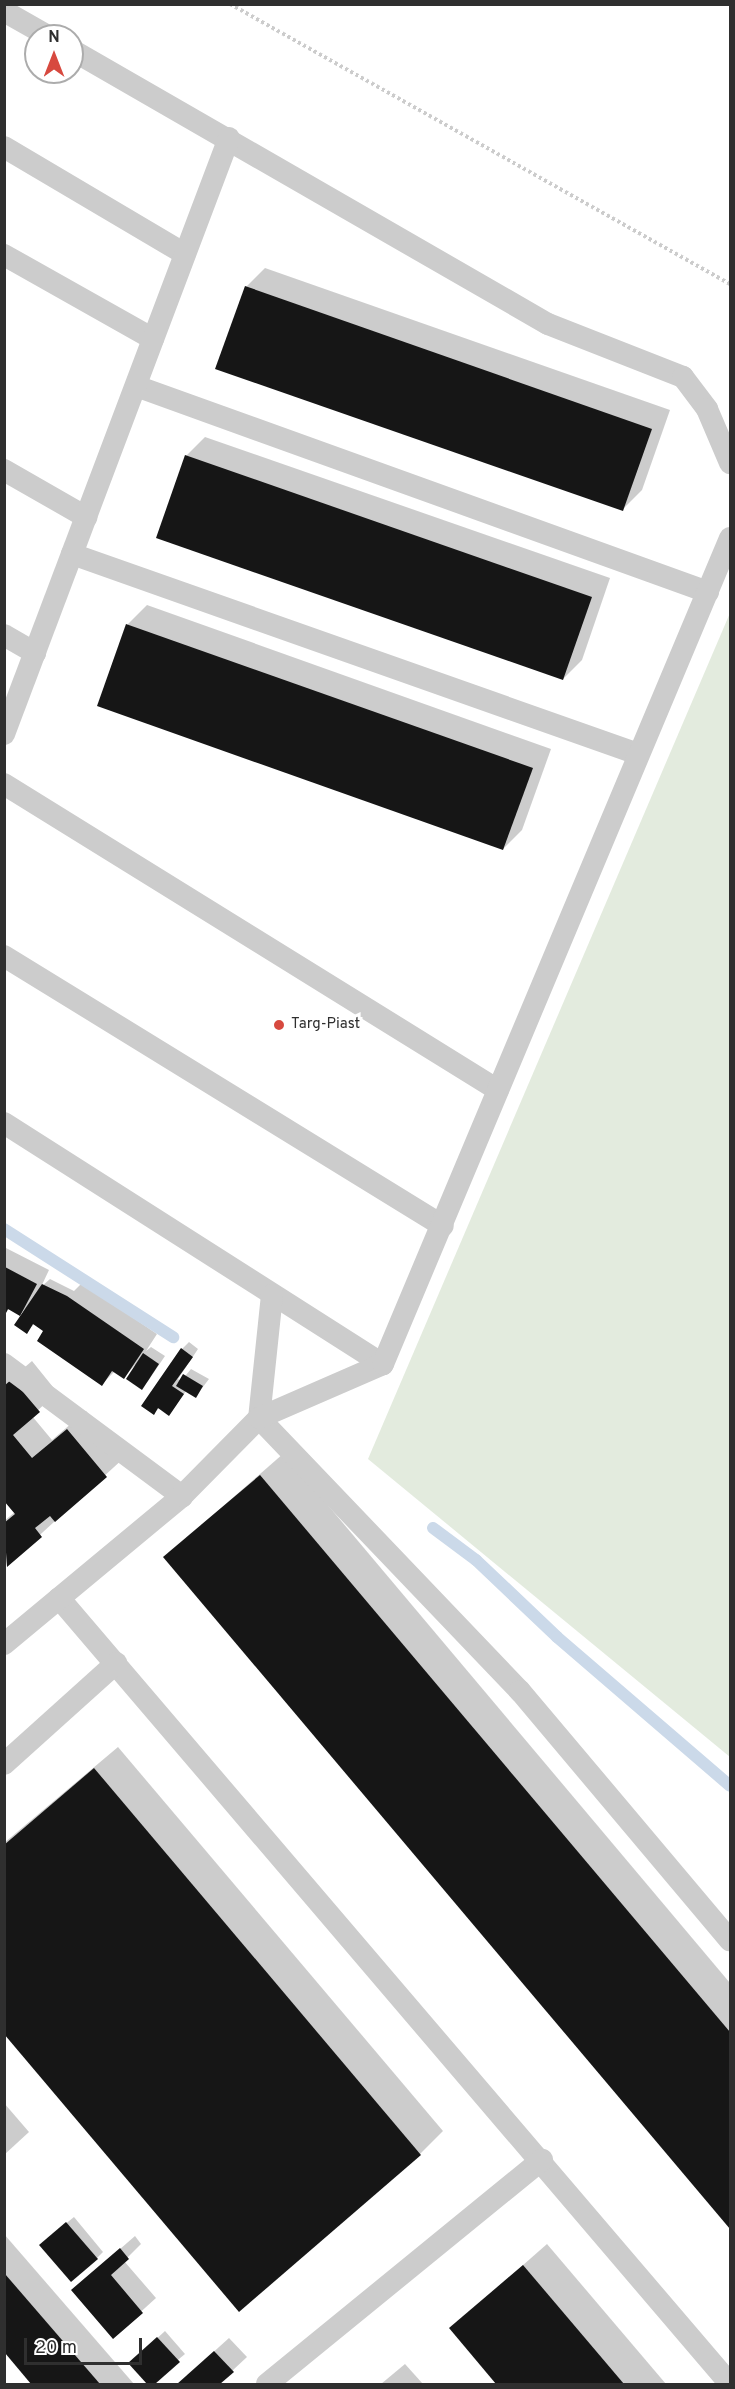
<!DOCTYPE html>
<html>
<head>
<meta charset="utf-8">
<style>
	body { margin:0 }
	#map { position:relative; width:735px; height:2389px; overflow:hidden; background:#fff; font-family:Overpass,sans-serif }
	div>[style] { position:absolute }
	.green>* { inset:0; background:#e3ebde }
	.shadow>* { inset:0; background:#0003 }
	.stream>* { height:12px; margin:-6px; padding:0 6px; transform-origin:6px; border-radius:6px; background:#cbd9e9 }
	.building>* { inset:0; background:#161616 }
	.path>* { height:4px; margin-top:-2px; transform-origin:0; background:repeating-linear-gradient(90deg,#ccc 0 3px,transparent 0 6px) }
	.lane>* { height:22px; margin:-11px; padding:0 11px; transform-origin:11px; border-radius:11px; background:#ccc }
	.dots>* { width:16px; height:16px; translate:-50% -50%; box-sizing:border-box; border:3px solid #fff; border-radius:50% }
	span { translate:-50% -50%; white-space:nowrap; text-align:center; line-height:1.15; -webkit-text-stroke:6px #fff; paint-order:stroke }
	.poi-label { font-size:15px; color:#2f2f2f }
	.left { translate:0 -50%; text-align:left }
	.frame { position:absolute; inset:0; border:6px solid #2f2f2f; pointer-events:none }
	.north { position:absolute; left:24px; top:24px; width:60px; height:60px; box-sizing:border-box; background:#fff; border:2px solid #acacac; border-radius:50%; rotate:0deg; font-size:16px; font-weight:700; line-height:24px; text-align:center; color:#2f2f2f }
	.north::after { content:''; display:block; margin:auto; width:21px; height:27px; background:#d7493f; clip-path:polygon(50% 0,100% 100%,50% 72%,0 100%) }
	.scale { position:absolute; left:24px; top:2338px; width:118px; height:27px; box-sizing:border-box; border:3px solid #2f2f2f; border-top:0; padding-left:8px; font-size:18px; line-height:21px; white-space:nowrap; color:#2f2f2f; -webkit-text-stroke:4px #fff; paint-order:stroke }
</style>
</head>
<body>
<div id="map">
	<div class="green">
		<i style="clip-path:polygon(730px 613px,730px 1757px,368px 1459px)"></i>
	</div>
	<div class="shadow">
		<i style="clip-path:polygon(265px 268px,670px 410px,642px 490px,623px 509px,246px 287px)"></i>
		<i style="clip-path:polygon(205px 437px,610px 578px,582px 660px,563px 679px,186px 456px)"></i>
		<i style="clip-path:polygon(147px 605px,551px 749px,522px 830px,503px 849px,99px 705px,128px 624px)"></i>
		<i style="clip-path:polygon(4px 1247px,49px 1270px,41px 1287px,50px 1279px,74px 1291px,82px 1283px,157px 1334px,146px 1351px,151px 1347px,165px 1356px,148px 1381px,142px 1388px,135px 1365px,124px 1377px,115px 1371px,102px 1384px,35px 1323px,27px 1332px,26px 1308px,20px 1314px,10px 1308px,4px 1314px)"></i>
		<i style="clip-path:polygon(189px 1342px,198px 1349px,178px 1379px,181px 1381px,191px 1369px,209px 1379px,196px 1396px,187px 1390px,169px 1414px,160px 1407px,154px 1413px,182px 1349px)"></i>
		<i style="clip-path:polygon(4px 1357px,18px 1373px,32px 1361px,57px 1392px,32px 1416px,52px 1440px,86px 1411px,125px 1457px,7px 1565px,4px 1521px,15px 1512px,4px 1499px)"></i>
		<i style="clip-path:polygon(284px 1453px,730px 1983px,730px 2227px,165px 1557px)"></i>
		<i style="clip-path:polygon(118px 1747px,443px 2131px,420px 2154px,4px 2032px,4px 1843px)"></i>
		<i style="clip-path:polygon(4px 2103px,29px 2132px,4px 2155px)"></i>
		<i style="clip-path:polygon(74px 2217px,103px 2252px,97px 2258px,48px 2238px)"></i>
		<i style="clip-path:polygon(4px 2234px,134px 2384px,34px 2384px,4px 2351px)"></i>
		<i style="clip-path:polygon(135px 2236px,141px 2244px,124px 2261px,156px 2298px,113px 2337px,73px 2290px)"></i>
		<i style="clip-path:polygon(547px 2244px,666px 2384px,498px 2384px,451px 2328px)"></i>
		<i style="clip-path:polygon(165px 2331px,185px 2354px,149px 2384px,130px 2363px)"></i>
		<i style="clip-path:polygon(229px 2338px,247px 2357px,218px 2384px,178px 2384px)"></i>
		<i style="clip-path:polygon(405px 2364px,423px 2384px,381px 2384px)"></i>
	</div>
	<div class="stream">
		<i style="left:4px;top:1229px;width:201px;rotate:32.6deg"></i>
		<i style="left:433px;top:1528px;width:54px;rotate:36.7deg"></i>
		<i style="left:476px;top:1560px;width:112px;rotate:43.5deg"></i>
		<i style="left:557px;top:1637px;width:228px;rotate:40.7deg"></i>
	</div>
	<div class="building">
		<i style="clip-path:polygon(245px 286px,652px 429px,623px 511px,215px 369px)"></i>
		<i style="clip-path:polygon(185px 455px,592px 597px,563px 680px,156px 538px)"></i>
		<i style="clip-path:polygon(126px 624px,533px 768px,503px 850px,97px 706px)"></i>
		<i style="clip-path:polygon(5px 1267px,37px 1284px,20px 1316px,8px 1309px,5px 1315px)"></i>
		<i style="clip-path:polygon(42px 1284px,67px 1296px,144px 1349px,124px 1379px,112px 1371px,102px 1386px,37px 1341px,43px 1331px,33px 1324px,27px 1334px,14px 1325px)"></i>
		<i style="clip-path:polygon(181px 1348px,193px 1357px,172px 1386px,184px 1394px,169px 1416px,158px 1408px,154px 1415px,141px 1406px)"></i>
		<i style="clip-path:polygon(143px 1353px,159px 1364px,142px 1390px,126px 1379px)"></i>
		<i style="clip-path:polygon(183px 1374px,203px 1386px,196px 1398px,176px 1386px)"></i>
		<i style="clip-path:polygon(12px 1379px,40px 1412px,13px 1435px,32px 1458px,67px 1429px,107px 1477px,55px 1522px,50px 1516px,35px 1528px,42px 1537px,7px 1567px,4px 1523px,15px 1514px,4px 1501px,4px 1386px)"></i>
		<i style="clip-path:polygon(260px 1475px,730px 2032px,730px 2229px,163px 1557px)"></i>
		<i style="clip-path:polygon(94px 1768px,421px 2155px,239px 2312px,4px 2034px,4px 1845px)"></i>
		<i style="clip-path:polygon(66px 2222px,98px 2259px,71px 2282px,39px 2245px)"></i>
		<i style="clip-path:polygon(120px 2248px,129px 2259px,111px 2275px,143px 2313px,113px 2339px,71px 2290px)"></i>
		<i style="clip-path:polygon(523px 2265px,624px 2384px,496px 2384px,449px 2328px)"></i>
		<i style="clip-path:polygon(5px 2274px,100px 2384px,31px 2384px,5px 2353px)"></i>
		<i style="clip-path:polygon(157px 2337px,180px 2362px,155px 2384px,147px 2384px,128px 2363px)"></i>
		<i style="clip-path:polygon(214px 2351px,234px 2372px,220px 2384px,177px 2384px)"></i>
	</div>
	<div class="path">
		<i style="left:230px;top:4px;width:573px;rotate:29.25deg"></i>
	</div>
	<div class="lane">
		<i style="left:4px;top:11px;width:51px;rotate:29.6deg"></i>
		<i style="left:72px;top:50px;width:549px;rotate:29.93deg"></i>
		<i style="left:548px;top:324px;width:145px;rotate:21.4deg"></i>
		<i style="left:683px;top:377px;width:40px;rotate:53deg"></i>
		<i style="left:707px;top:409px;width:59px;rotate:66.9deg"></i>
		<i style="left:4px;top:147px;width:210px;rotate:30.6deg"></i>
		<i style="left:4px;top:255px;width:171px;rotate:29.4deg"></i>
		<i style="left:136px;top:386px;width:608px;rotate:19.81deg"></i>
		<i style="left:4px;top:470px;width:95px;rotate:29.8deg"></i>
		<i style="left:72px;top:554px;width:600px;rotate:19.46deg"></i>
		<i style="left:4px;top:635px;width:36px;rotate:30deg"></i>
		<i style="left:4px;top:734px;width:637px;rotate:-69.32deg"></i>
		<i style="left:4px;top:784px;width:581px;rotate:31.78deg"></i>
		<i style="left:4px;top:956px;width:515px;rotate:31.59deg"></i>
		<i style="left:4px;top:1123px;width:449px;rotate:32.5deg"></i>
		<i style="left:272px;top:1295px;width:124px;rotate:96deg"></i>
		<i style="left:259px;top:1418px;width:378px;rotate:46.3deg"></i>
		<i style="left:520px;top:1691px;width:326px;rotate:49.9deg"></i>
		<i style="left:4px;top:1364px;width:222px;rotate:36.6deg"></i>
		<i style="left:59px;top:1598px;width:1033px;rotate:49.51deg"></i>
		<i style="left:4px;top:1644px;width:231px;rotate:-39.7deg"></i>
		<i style="left:182px;top:1496px;width:110px;rotate:-45.4deg"></i>
		<i style="left:259px;top:1418px;width:135px;rotate:-23.5deg"></i>
		<i style="left:383px;top:1364px;width:896px;rotate:-67.21deg"></i>
		<i style="left:4px;top:1764px;width:151px;rotate:-42deg"></i>
		<i style="left:267px;top:2384px;width:355px;rotate:-39.2deg"></i>
	</div>
	<div class="dots">
		<i style="left:279px;top:1025px;background:#d7493f"></i>
	</div>
	<div class="poi-label">
		<span class="left" style="left:291px;top:1025px">Targ-Piast</span>
	</div>
	<div class="frame"></div>
	<div class="north">N</div>
	<div class="scale">20 m</div>
</div>
</body>
</html>
